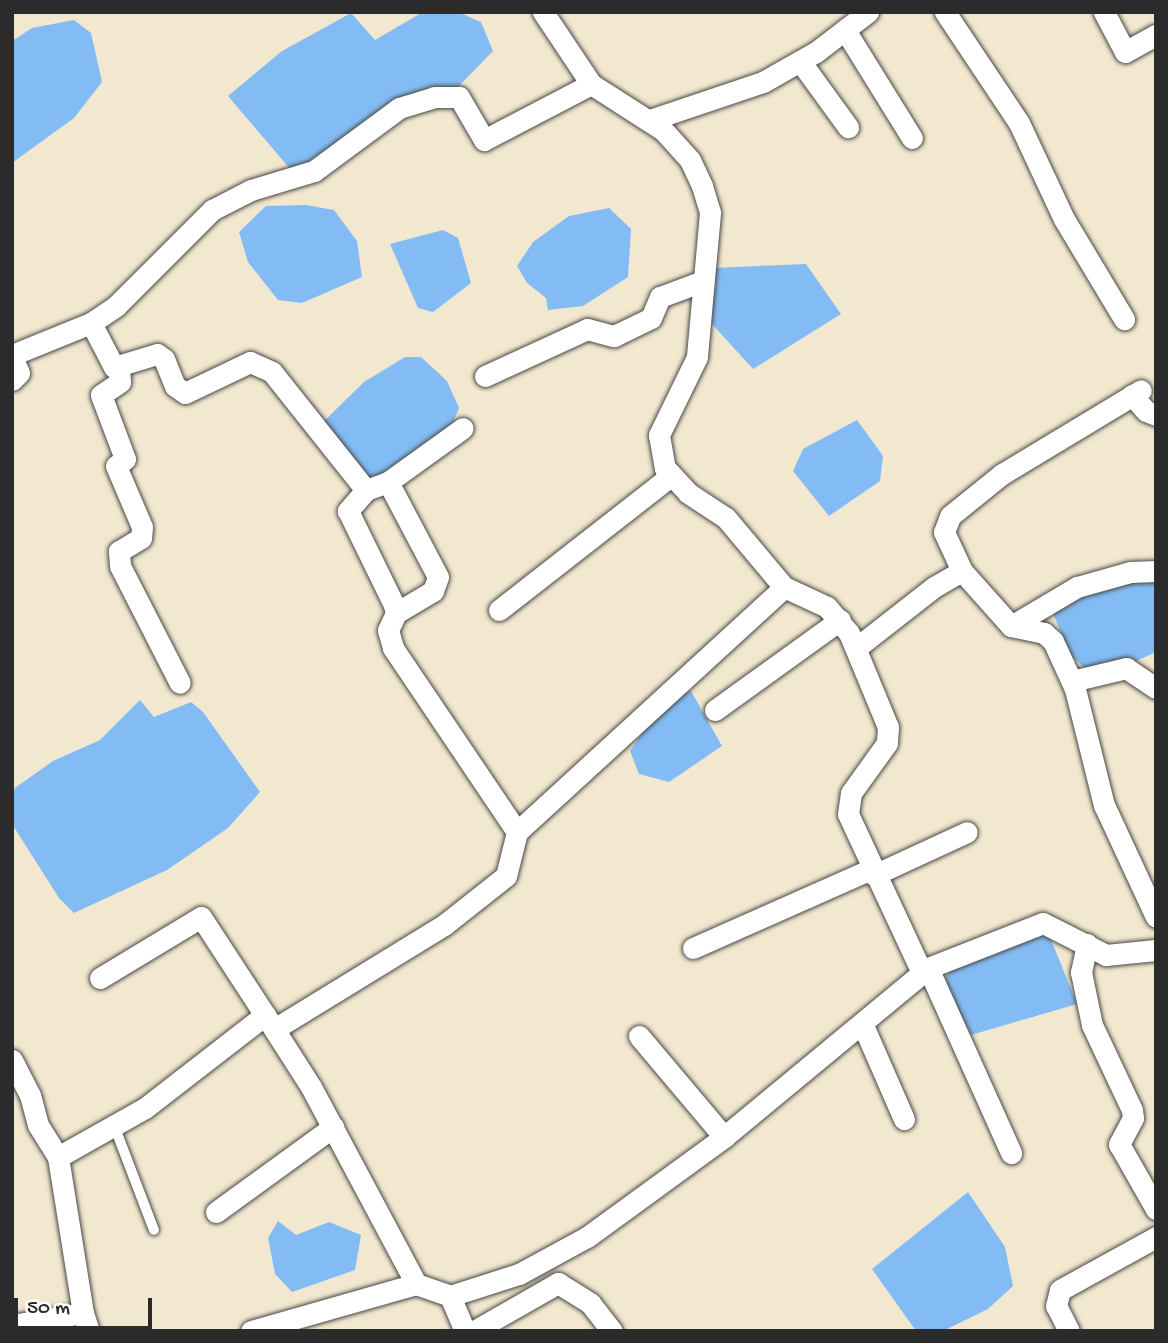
<!DOCTYPE html>
<html>
<head>
<meta charset="utf-8">
<style>
	body { margin:0 }
	#map { position:relative; width:1168px; height:1343px; overflow:hidden; background:#f2e8d0; font-family:"Gochi Hand",sans-serif }
	div>[style] { position:absolute }
	.water>* { inset:0; background:#83bcf4 }
	.roads { filter:drop-shadow(0 0 2px #494744) drop-shadow(0 0 2px #494744) }
	.service>* { height:10px; margin:-5px; padding:0 5px; transform-origin:5px; border-radius:5px; background:#fff }
	.minor>* { height:21px; margin:-10.5px; padding:0 10.5px; transform-origin:10.5px; border-radius:10.5px; background:#fff }
	span { translate:-50% -50%; white-space:nowrap; text-align:center; line-height:1.15; -webkit-text-stroke:6px #fff; paint-order:stroke }
	.frame { position:absolute; inset:0; border:14px solid #2b2b2b; pointer-events:none }
	.scale { position:absolute; left:14px; top:1298px; width:138px; height:32px; box-sizing:border-box; border:4px solid #2b2b2b; border-top:0; padding-left:9px; font-size:21px; line-height:24px; white-space:nowrap; color:#2b2b2b; -webkit-text-stroke:5px #fff; paint-order:stroke }
</style>
</head>
<body>
<div id="map">
	<div class="water">
		<i style="clip-path:polygon(423px 12px,458px 12px,481px 22px,493px 51px,456px 89px,390px 110px,357px 144px,291px 170px,228px 96px,282px 51px,351px 13px,375px 40px)"></i>
		<i style="clip-path:polygon(74px 20px,91px 33px,102px 82px,74px 118px,12px 163px,12px 41px,32px 28px)"></i>
		<i style="clip-path:polygon(306px 205px,334px 210px,357px 241px,362px 277px,302px 303px,278px 300px,248px 262px,239px 232px,266px 206px)"></i>
		<i style="clip-path:polygon(609px 208px,631px 229px,628px 277px,583px 306px,548px 310px,546px 298px,527px 283px,517px 266px,533px 242px,569px 216px)"></i>
		<i style="clip-path:polygon(443px 230px,458px 238px,471px 283px,433px 312px,418px 308px,390px 244px)"></i>
		<i style="clip-path:polygon(806px 264px,841px 314px,753px 369px,712px 324px,712px 268px)"></i>
		<i style="clip-path:polygon(405px 357px,421px 357px,447px 381px,459px 408px,449px 433px,377px 486px,321px 424px,364px 382px)"></i>
		<i style="clip-path:polygon(857px 420px,883px 456px,880px 481px,829px 516px,793px 471px,803px 449px)"></i>
		<i style="clip-path:polygon(1132px 574px,1156px 579px,1156px 652px,1096px 679px,1069px 653px,1053px 613px,1071px 594px)"></i>
		<i style="clip-path:polygon(691px 691px,722px 746px,669px 782px,639px 774px,630px 751px,663px 703px)"></i>
		<i style="clip-path:polygon(140px 700px,154px 717px,191px 702px,203px 712px,260px 792px,228px 828px,167px 870px,74px 913px,59px 898px,12px 824px,12px 796px,15px 788px,53px 761px,100px 740px)"></i>
		<i style="clip-path:polygon(1048px 932px,1077px 1004px,971px 1035px,944px 983px,953px 963px)"></i>
		<i style="clip-path:polygon(968px 1192px,1005px 1247px,1013px 1286px,988px 1309px,943px 1331px,916px 1331px,872px 1269px)"></i>
		<i style="clip-path:polygon(278px 1221px,296px 1235px,329px 1222px,361px 1235px,355px 1270px,292px 1292px,275px 1274px,268px 1238px)"></i>
	</div>
	<div class="roads">
		<div class="service">
			<i style="left:115px;top:1128px;width:109px;rotate:69.1deg"></i>
		</div>
		<div class="minor">
			<i style="left:543px;top:12px;width:87px;rotate:56.3deg"></i>
			<i style="left:591px;top:84px;width:85px;rotate:32.6deg"></i>
			<i style="left:663px;top:130px;width:40px;rotate:48deg"></i>
			<i style="left:690px;top:160px;width:29px;rotate:65deg"></i>
			<i style="left:702px;top:186px;width:28px;rotate:73deg"></i>
			<i style="left:710px;top:213px;width:145px;rotate:95.2deg"></i>
			<i style="left:697px;top:357px;width:87px;rotate:116deg"></i>
			<i style="left:659px;top:435px;width:34px;rotate:80deg"></i>
			<i style="left:665px;top:468px;width:34px;rotate:47deg"></i>
			<i style="left:688px;top:493px;width:45px;rotate:33.3deg"></i>
			<i style="left:726px;top:518px;width:90px;rotate:50deg"></i>
			<i style="left:784px;top:587px;width:47px;rotate:24.9deg"></i>
			<i style="left:827px;top:607px;width:34px;rotate:50deg"></i>
			<i style="left:849px;top:633px;width:102px;rotate:67.5deg"></i>
			<i style="left:888px;top:727px;width:16px;rotate:94deg"></i>
			<i style="left:887px;top:743px;width:62px;rotate:125.8deg"></i>
			<i style="left:851px;top:793px;width:21px;rotate:98deg"></i>
			<i style="left:848px;top:814px;width:175px;rotate:65deg"></i>
			<i style="left:945px;top:12px;width:133px;rotate:56.3deg"></i>
			<i style="left:1019px;top:123px;width:106px;rotate:64.9deg"></i>
			<i style="left:1064px;top:219px;width:117px;rotate:59deg"></i>
			<i style="left:1104px;top:12px;width:45px;rotate:62.3deg"></i>
			<i style="left:1125px;top:52px;width:35px;rotate:-29deg"></i>
			<i style="left:845px;top:30px;width:127px;rotate:58.2deg"></i>
			<i style="left:800px;top:61px;width:82px;rotate:54deg"></i>
			<i style="left:650px;top:120px;width:119px;rotate:-18.6deg"></i>
			<i style="left:763px;top:82px;width:61px;rotate:-29.5deg"></i>
			<i style="left:816px;top:52px;width:66px;rotate:-37.6deg"></i>
			<i style="left:91px;top:323px;width:50px;rotate:62.4deg"></i>
			<i style="left:114px;top:367px;width:45px;rotate:-16.8deg"></i>
			<i style="left:157px;top:354px;width:9px;rotate:36deg"></i>
			<i style="left:164px;top:359px;width:29px;rotate:68deg"></i>
			<i style="left:175px;top:386px;width:12px;rotate:35deg"></i>
			<i style="left:185px;top:393px;width:72px;rotate:-25.5deg"></i>
			<i style="left:250px;top:362px;width:24px;rotate:24deg"></i>
			<i style="left:272px;top:372px;width:151px;rotate:51.5deg"></i>
			<i style="left:366px;top:490px;width:28px;rotate:131deg"></i>
			<i style="left:348px;top:511px;width:105px;rotate:63.9deg"></i>
			<i style="left:394px;top:605px;width:8px;rotate:76deg"></i>
			<i style="left:396px;top:613px;width:19px;rotate:115deg"></i>
			<i style="left:388px;top:630px;width:19px;rotate:74deg"></i>
			<i style="left:393px;top:648px;width:222px;rotate:56deg"></i>
			<i style="left:517px;top:832px;width:45px;rotate:104deg"></i>
			<i style="left:506px;top:876px;width:79px;rotate:141.7deg"></i>
			<i style="left:444px;top:925px;width:199px;rotate:148.5deg"></i>
			<i style="left:12px;top:355px;width:85px;rotate:-22.1deg"></i>
			<i style="left:91px;top:323px;width:30px;rotate:-34deg"></i>
			<i style="left:116px;top:306px;width:136px;rotate:-45deg"></i>
			<i style="left:212px;top:210px;width:44px;rotate:-27.1deg"></i>
			<i style="left:251px;top:190px;width:66px;rotate:-16.8deg"></i>
			<i style="left:314px;top:171px;width:106px;rotate:-36.5deg"></i>
			<i style="left:399px;top:108px;width:37px;rotate:-17deg"></i>
			<i style="left:434px;top:97px;width:25px"></i>
			<i style="left:459px;top:97px;width:50px;rotate:59.8deg"></i>
			<i style="left:484px;top:140px;width:121px;rotate:-27.6deg"></i>
			<i style="left:12px;top:357px;width:17px;rotate:66deg"></i>
			<i style="left:19px;top:373px;width:10px;rotate:135deg"></i>
			<i style="left:119px;top:367px;width:15px;rotate:86deg"></i>
			<i style="left:120px;top:382px;width:23px;rotate:146deg"></i>
			<i style="left:101px;top:395px;width:68px;rotate:69.4deg"></i>
			<i style="left:125px;top:459px;width:11px;rotate:142deg"></i>
			<i style="left:116px;top:466px;width:66px;rotate:66.9deg"></i>
			<i style="left:142px;top:527px;width:11px;rotate:95deg"></i>
			<i style="left:141px;top:538px;width:26px;rotate:149deg"></i>
			<i style="left:119px;top:551px;width:15px;rotate:86deg"></i>
			<i style="left:120px;top:566px;width:131px;rotate:62.9deg"></i>
			<i style="left:485px;top:376px;width:112px;rotate:-24.7deg"></i>
			<i style="left:587px;top:329px;width:28px;rotate:15deg"></i>
			<i style="left:614px;top:336px;width:41px;rotate:-25.9deg"></i>
			<i style="left:651px;top:318px;width:23px;rotate:-67deg"></i>
			<i style="left:660px;top:297px;width:46px;rotate:-20.4deg"></i>
			<i style="left:1132px;top:395px;width:21px;rotate:49deg"></i>
			<i style="left:1146px;top:411px;width:11px;rotate:22deg"></i>
			<i style="left:388px;top:482px;width:92px;rotate:-35.8deg"></i>
			<i style="left:366px;top:490px;width:23px;rotate:-20deg"></i>
			<i style="left:388px;top:482px;width:107px;rotate:62.2deg"></i>
			<i style="left:438px;top:577px;width:15px;rotate:110deg"></i>
			<i style="left:433px;top:591px;width:43px;rotate:149.3deg"></i>
			<i style="left:962px;top:571px;width:43px;rotate:-114.8deg"></i>
			<i style="left:944px;top:532px;width:17px;rotate:-69deg"></i>
			<i style="left:950px;top:516px;width:67px;rotate:-38.9deg"></i>
			<i style="left:1002px;top:474px;width:162px;rotate:-31.1deg"></i>
			<i style="left:499px;top:610px;width:219px;rotate:-38deg"></i>
			<i style="left:1011px;top:626px;width:77px;rotate:-30.6deg"></i>
			<i style="left:1077px;top:587px;width:55px;rotate:-15.8deg"></i>
			<i style="left:1130px;top:572px;width:26px;rotate:-2deg"></i>
			<i style="left:856px;top:648px;width:99px;rotate:-38deg"></i>
			<i style="left:934px;top:587px;width:32px;rotate:-30deg"></i>
			<i style="left:962px;top:571px;width:74px;rotate:48.3deg"></i>
			<i style="left:1011px;top:626px;width:34px;rotate:12deg"></i>
			<i style="left:1044px;top:633px;width:12px;rotate:42deg"></i>
			<i style="left:1053px;top:641px;width:53px;rotate:65.4deg"></i>
			<i style="left:1075px;top:689px;width:120px;rotate:76deg"></i>
			<i style="left:1104px;top:805px;width:123px;rotate:65.1deg"></i>
			<i style="left:1072px;top:681px;width:56px;rotate:-13.5deg"></i>
			<i style="left:1126px;top:668px;width:36px;rotate:34deg"></i>
			<i style="left:715px;top:710px;width:154px;rotate:-35.8deg"></i>
			<i style="left:517px;top:832px;width:362px;rotate:-42.5deg"></i>
			<i style="left:874px;top:875px;width:102px;rotate:-24.8deg"></i>
			<i style="left:1087px;top:944px;width:29px;rotate:102deg"></i>
			<i style="left:1081px;top:972px;width:54px;rotate:78.3deg"></i>
			<i style="left:1092px;top:1025px;width:94px;rotate:64.8deg"></i>
			<i style="left:1132px;top:1110px;width:8px;rotate:83deg"></i>
			<i style="left:1133px;top:1118px;width:30px;rotate:118deg"></i>
			<i style="left:1119px;top:1144px;width:75px;rotate:60.4deg"></i>
			<i style="left:693px;top:948px;width:195px;rotate:-23.9deg"></i>
			<i style="left:928px;top:968px;width:203px;rotate:65.8deg"></i>
			<i style="left:100px;top:978px;width:118px;rotate:-31.1deg"></i>
			<i style="left:201px;top:917px;width:117px;rotate:56.9deg"></i>
			<i style="left:862px;top:1023px;width:105px;rotate:66.4deg"></i>
			<i style="left:639px;top:1036px;width:132px;rotate:49.9deg"></i>
			<i style="left:12px;top:1060px;width:39px;rotate:63deg"></i>
			<i style="left:30px;top:1095px;width:31px;rotate:75deg"></i>
			<i style="left:38px;top:1125px;width:38px;rotate:58deg"></i>
			<i style="left:58px;top:1157px;width:158px;rotate:80.9deg"></i>
			<i style="left:58px;top:1157px;width:100px;rotate:-29.4deg"></i>
			<i style="left:145px;top:1108px;width:152px;rotate:-37.8deg"></i>
			<i style="left:265px;top:1015px;width:85px;rotate:57.4deg"></i>
			<i style="left:311px;top:1087px;width:223px;rotate:61.9deg"></i>
			<i style="left:216px;top:1212px;width:145px;rotate:-36deg"></i>
			<i style="left:450px;top:1296px;width:38px;rotate:67deg"></i>
			<i style="left:12px;top:1325px;width:72px;rotate:-9.6deg"></i>
			<i style="left:83px;top:1313px;width:19px;rotate:72deg"></i>
			<i style="left:251px;top:1331px;width:172px;rotate:-15.9deg"></i>
			<i style="left:416px;top:1284px;width:36px;rotate:19deg"></i>
			<i style="left:450px;top:1296px;width:72px;rotate:-17.7deg"></i>
			<i style="left:519px;top:1274px;width:77px;rotate:-28.6deg"></i>
			<i style="left:587px;top:1237px;width:170px;rotate:-36.1deg"></i>
			<i style="left:724px;top:1137px;width:265px;rotate:-39.6deg"></i>
			<i style="left:928px;top:968px;width:123px;rotate:-21.4deg"></i>
			<i style="left:1043px;top:923px;width:71px;rotate:26.9deg"></i>
			<i style="left:1106px;top:955px;width:50px;rotate:-5.7deg"></i>
			<i style="left:474px;top:1331px;width:97px;rotate:-29.7deg"></i>
			<i style="left:558px;top:1283px;width:38px;rotate:32deg"></i>
			<i style="left:590px;top:1303px;width:36px;rotate:52deg"></i>
			<i style="left:1069px;top:1331px;width:28px;rotate:-117deg"></i>
			<i style="left:1056px;top:1306px;width:16px;rotate:-76deg"></i>
			<i style="left:1060px;top:1290px;width:110px;rotate:-28.9deg"></i>
		</div>
	</div>
	<div class="frame"></div>
	<div class="scale">50 m</div>
</div>
</body>
</html>
